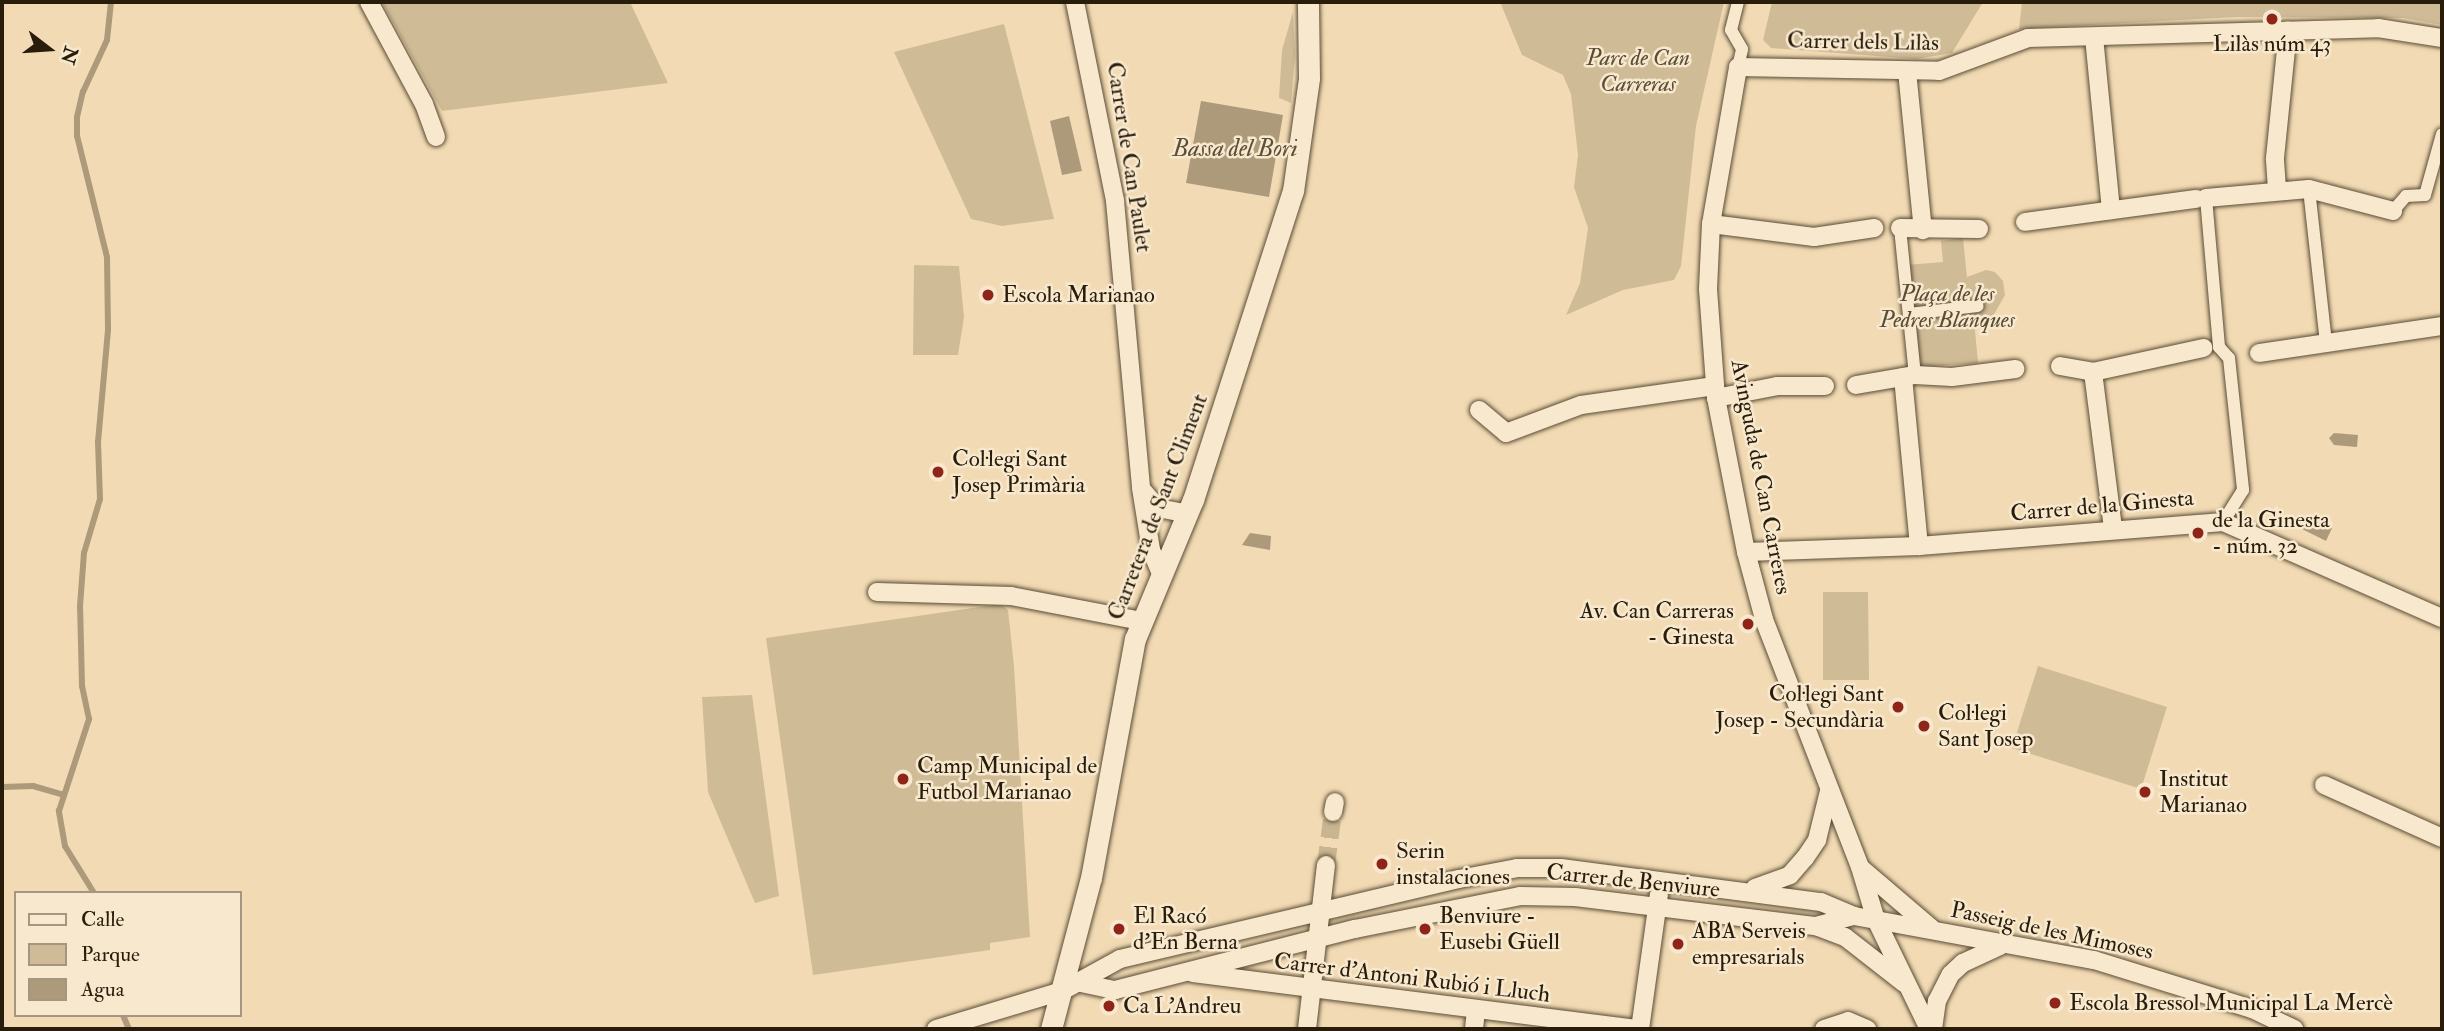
<!DOCTYPE html>
<html>
<head>
<meta charset="utf-8">
<style>
	body { margin:0 }
	#map { position:relative; width:2444px; height:1031px; overflow:hidden; background:#f2dbb4; font-family:"IM FELL Double Pica",serif }
	div>[style] { position:absolute }
	.green>* { inset:0; background:#d0bb97 }
	.water>* { inset:0; background:#ad9a7b }
	.stream>* { height:6px; margin:-3px; padding:0 3px; transform-origin:3px; border-radius:3px; background:#ad9a7b }
	.minor-tunnel>* { height:18px; margin-top:-9px; transform-origin:0; background:repeating-linear-gradient(90deg,#cab592 0 18px,transparent 0 27px) }
	.roads { filter:drop-shadow(0 0 2px #5a4c35) drop-shadow(0 0 2px #5a4c35) }
	.pedestrian>* { height:12px; margin:-6px; padding:0 6px; transform-origin:6px; border-radius:6px; background:#f7e8ce }
	.minor>* { height:18px; margin:-9px; padding:0 9px; transform-origin:9px; border-radius:9px; background:#f7e8ce }
	.tertiary>* { height:21px; margin:-10.5px; padding:0 10.5px; transform-origin:10.5px; border-radius:10.5px; background:#f7e8ce }
	.dots>* { width:19px; height:19px; translate:-50% -50%; box-sizing:border-box; border:4px solid #f7e8ce; border-radius:50% }
	span { translate:-50% -50%; white-space:nowrap; text-align:center; line-height:1.15; -webkit-text-stroke:5px #f7e8ce; paint-order:stroke }
	.street-label { font-size:23px; color:#281c0b }
	.poi-label { font-size:23px; color:#281c0b }
	.left { translate:0 -50%; text-align:left }
	.right { translate:-100% -50%; text-align:right }
	.park-label { font-size:23px; color:#5a4c35; font-style:italic }
	.water-label { font-size:24px; color:#5d4e38; font-style:italic }
	.frame { position:absolute; inset:0; border:4px solid #281c0b; pointer-events:none }
	.legend { position:absolute; left:14px; top:891px; width:228px; height:126px; box-sizing:border-box; background:#f7e8ce; border:2px solid #a49680; margin:0; padding:9px 12px; list-style:none; font-size:21px; color:#281c0b }
	.legend li { display:flex; align-items:center; gap:14px; height:35px }
	.legend b { width:35px; border:2px solid #a49680 }
	.north { position:absolute; left:14px; top:14px; width:70px; height:70px; -webkit-text-stroke:5px #f7e8ce; paint-order:stroke; rotate:107deg; font-size:19px; font-weight:700; line-height:28px; text-align:center; color:#281c0b }
	.north::after { content:''; display:block; margin:auto; width:24px; height:32px; background:#281c0b; clip-path:polygon(50% 0,100% 100%,50% 72%,0 100%) }
</style>
</head>
<body>
<div id="map">
	<div class="green">
		<i style="clip-path:polygon(382px 2px,630px 2px,668px 83px,442px 111px)"></i>
		<i style="clip-path:polygon(1500px 2px,1724px 2px,1696px 126px,1681px 266px,1674px 280px,1623px 290px,1566px 315px,1580px 283px,1588px 228px,1574px 187px,1578px 155px,1571px 94px,1563px 75px,1522px 55px)"></i>
		<i style="clip-path:polygon(1772px 2px,1983px 2px,1952px 53px,1916px 59px,1771px 48px,1763px 40px)"></i>
		<i style="clip-path:polygon(2022px 2px,2442px 2px,2442px 25px,2403px 18px,2235px 17px,2019px 29px)"></i>
		<i style="clip-path:polygon(1293px 12px,1295px 55px,1291px 103px,1279px 98px,1282px 50px)"></i>
		<i style="clip-path:polygon(1004px 24px,1054px 219px,1002px 226px,971px 219px,894px 52px)"></i>
		<i style="clip-path:polygon(1963px 238px,1967px 277px,1986px 270px,1995px 272px,2003px 281px,2005px 295px,1992px 318px,1975px 330px,1978px 363px,1917px 367px,1906px 265px,1943px 262px,1941px 241px)"></i>
		<i style="clip-path:polygon(914px 265px,959px 266px,964px 317px,958px 355px,913px 355px)"></i>
		<i style="clip-path:polygon(1823px 592px,1868px 592px,1869px 680px,1823px 680px)"></i>
		<i style="clip-path:polygon(1000px 604px,1008px 610px,1014px 666px,1030px 937px,990px 943px,990px 950px,813px 975px,766px 638px)"></i>
		<i style="clip-path:polygon(2038px 666px,2167px 707px,2141px 789px,2012px 748px)"></i>
		<i style="clip-path:polygon(752px 695px,779px 896px,755px 903px,708px 792px,702px 697px)"></i>
	</div>
	<div class="water">
		<i style="clip-path:polygon(1201px 101px,1283px 115px,1269px 197px,1186px 183px)"></i>
		<i style="clip-path:polygon(1069px 116px,1082px 171px,1062px 175px,1050px 121px)"></i>
		<i style="clip-path:polygon(2334px 433px,2358px 435px,2357px 447px,2334px 445px,2329px 438px)"></i>
		<i style="clip-path:polygon(2307px 517px,2332px 528px,2326px 541px,2302px 529px)"></i>
		<i style="clip-path:polygon(1250px 533px,1271px 536px,1270px 550px,1242px 545px)"></i>
	</div>
	<div class="stream">
		<i style="left:2px;top:787px;width:31px;rotate:-2deg"></i>
		<i style="left:33px;top:786px;width:32px;rotate:16deg"></i>
		<i style="left:94px;top:893px;width:55px;rotate:-121.7deg"></i>
		<i style="left:65px;top:846px;width:36px;rotate:-100deg"></i>
		<i style="left:59px;top:811px;width:97px;rotate:-71.9deg"></i>
		<i style="left:89px;top:719px;width:34px;rotate:-102deg"></i>
		<i style="left:82px;top:686px;width:80px;rotate:-91.4deg"></i>
		<i style="left:80px;top:606px;width:53px;rotate:-85.7deg"></i>
		<i style="left:84px;top:553px;width:56px;rotate:-73.5deg"></i>
		<i style="left:100px;top:499px;width:57px;rotate:-92deg"></i>
		<i style="left:98px;top:442px;width:113px;rotate:-84.9deg"></i>
		<i style="left:108px;top:329px;width:72px;rotate:-90.8deg"></i>
		<i style="left:107px;top:257px;width:125px;rotate:-103.9deg"></i>
		<i style="left:77px;top:136px;width:19px;rotate:-90deg"></i>
		<i style="left:77px;top:117px;width:26px;rotate:-77deg"></i>
		<i style="left:83px;top:92px;width:57px;rotate:-65.2deg"></i>
		<i style="left:107px;top:40px;width:38px;rotate:-84deg"></i>
		<i style="left:123px;top:1015px;width:15px;rotate:67deg"></i>
	</div>
	<div class="minor-tunnel">
		<i style="left:1326px;top:865px;width:53px;rotate:-82.5deg"></i>
	</div>
	<div class="roads">
		<div class="pedestrian">
			<i style="left:1738px;top:67px;width:18px;rotate:-77deg"></i>
			<i style="left:1742px;top:49px;width:22px;rotate:-120deg"></i>
			<i style="left:1731px;top:30px;width:29px;rotate:-76deg"></i>
			<i style="left:2309px;top:189px;width:155px;rotate:83.7deg"></i>
			<i style="left:2206px;top:198px;width:150px;rotate:85deg"></i>
			<i style="left:2219px;top:347px;width:15px;rotate:48deg"></i>
			<i style="left:2229px;top:358px;width:133px;rotate:83.9deg"></i>
			<i style="left:2243px;top:490px;width:38px;rotate:122deg"></i>
			<i style="left:2393px;top:211px;width:20px;rotate:-49deg"></i>
			<i style="left:2406px;top:196px;width:19px;rotate:-3deg"></i>
			<i style="left:2425px;top:195px;width:63px;rotate:-74.4deg"></i>
			<i style="left:1900px;top:228px;width:148px;rotate:84.2deg"></i>
			<i style="left:1909px;top:314px;width:69px;rotate:-6.6deg"></i>
		</div>
		<div class="minor">
			<i style="left:369px;top:2px;width:116px;rotate:61.7deg"></i>
			<i style="left:424px;top:104px;width:35px;rotate:70deg"></i>
			<i style="left:1075px;top:2px;width:203px;rotate:78.6deg"></i>
			<i style="left:1115px;top:201px;width:288px;rotate:84.8deg"></i>
			<i style="left:1141px;top:488px;width:63px;rotate:80.8deg"></i>
			<i style="left:1151px;top:550px;width:23px;rotate:67deg"></i>
			<i style="left:2094px;top:37px;width:174px;rotate:84.4deg"></i>
			<i style="left:1907px;top:71px;width:160px;rotate:84.3deg"></i>
			<i style="left:2277px;top:189px;width:31px;rotate:-94deg"></i>
			<i style="left:2275px;top:158px;width:128px;rotate:-84.2deg"></i>
			<i style="left:2206px;top:198px;width:103px;rotate:-5deg"></i>
			<i style="left:2309px;top:189px;width:87px;rotate:14.7deg"></i>
			<i style="left:2025px;top:222px;width:173px;rotate:-7.7deg"></i>
			<i style="left:1711px;top:224px;width:104px;rotate:7.2deg"></i>
			<i style="left:1814px;top:237px;width:61px;rotate:-8.5deg"></i>
			<i style="left:1900px;top:228px;width:79px;rotate:0.7deg"></i>
			<i style="left:2259px;top:353px;width:185px;rotate:-8.4deg"></i>
			<i style="left:2060px;top:366px;width:34px;rotate:10deg"></i>
			<i style="left:2093px;top:372px;width:113px;rotate:-12.3deg"></i>
			<i style="left:2093px;top:372px;width:158px;rotate:82.7deg"></i>
			<i style="left:1903px;top:377px;width:170px;rotate:84.6deg"></i>
			<i style="left:1856px;top:385px;width:60px;rotate:-9.6deg"></i>
			<i style="left:1915px;top:375px;width:37px;rotate:3deg"></i>
			<i style="left:1952px;top:377px;width:64px;rotate:-7.2deg"></i>
			<i style="left:1716px;top:398px;width:62px;rotate:-11.1deg"></i>
			<i style="left:1777px;top:386px;width:48px"></i>
			<i style="left:1479px;top:410px;width:35px;rotate:40deg"></i>
			<i style="left:1506px;top:433px;width:80px;rotate:-20.5deg"></i>
			<i style="left:1581px;top:405px;width:135px;rotate:-8.1deg"></i>
			<i style="left:1143px;top:491px;width:23px;rotate:49deg"></i>
			<i style="left:1158px;top:508px;width:31px;rotate:11deg"></i>
			<i style="left:1746px;top:552px;width:173px;rotate:-2deg"></i>
			<i style="left:1919px;top:546px;width:305px;rotate:-4.5deg"></i>
			<i style="left:2223px;top:522px;width:239px;rotate:23.7deg"></i>
			<i style="left:877px;top:592px;width:134px;rotate:1.7deg"></i>
			<i style="left:1011px;top:596px;width:132px;rotate:10.9deg"></i>
			<i style="left:2324px;top:785px;width:129px;rotate:24.2deg"></i>
			<i style="left:1333px;top:812px;width:10px;rotate:-79deg"></i>
			<i style="left:1862px;top:869px;width:91px;rotate:40.5deg"></i>
			<i style="left:1755px;top:888px;width:37px;rotate:-20deg"></i>
			<i style="left:1790px;top:875px;width:23px;rotate:-49deg"></i>
			<i style="left:1805px;top:858px;width:22px;rotate:-56deg"></i>
			<i style="left:1817px;top:840px;width:50px;rotate:-76.2deg"></i>
			<i style="left:1816px;top:926px;width:31px;rotate:21deg"></i>
			<i style="left:1845px;top:937px;width:75px;rotate:37.9deg"></i>
			<i style="left:1193px;top:973px;width:445px;rotate:7.2deg"></i>
			<i style="left:1081px;top:983px;width:35px;rotate:12deg"></i>
			<i style="left:1115px;top:990px;width:248px;rotate:-14.3deg"></i>
			<i style="left:1355px;top:929px;width:168px;rotate:-11.3deg"></i>
			<i style="left:1520px;top:896px;width:55px;rotate:1deg"></i>
			<i style="left:1575px;top:897px;width:243px;rotate:6.9deg"></i>
			<i style="left:1816px;top:926px;width:39px;rotate:-15deg"></i>
			<i style="left:936px;top:1029px;width:132px;rotate:-16.8deg"></i>
			<i style="left:1062px;top:991px;width:66px;rotate:-28.9deg"></i>
			<i style="left:1120px;top:959px;width:348px;rotate:-13.3deg"></i>
			<i style="left:1459px;top:879px;width:59px;rotate:-10.7deg"></i>
			<i style="left:1517px;top:868px;width:44px"></i>
			<i style="left:1561px;top:868px;width:262px;rotate:7.5deg"></i>
			<i style="left:1821px;top:902px;width:36px;rotate:23deg"></i>
			<i style="left:1854px;top:916px;width:244px;rotate:10.4deg"></i>
			<i style="left:2094px;top:960px;width:165px;rotate:17.2deg"></i>
			<i style="left:2252px;top:1009px;width:47px;rotate:25.5deg"></i>
			<i style="left:1307px;top:1029px;width:165px;rotate:-83.4deg"></i>
			<i style="left:1474px;top:1029px;width:19px;rotate:-84deg"></i>
			<i style="left:1640px;top:1029px;width:136px;rotate:-82deg"></i>
			<i style="left:1824px;top:1029px;width:25px;rotate:-18deg"></i>
			<i style="left:1848px;top:1021px;width:21px;rotate:23deg"></i>
			<i style="left:1929px;top:1029px;width:121px;rotate:-115.9deg"></i>
			<i style="left:1876px;top:920px;width:55px;rotate:-106.8deg"></i>
			<i style="left:1860px;top:867px;width:266px;rotate:-111.2deg"></i>
			<i style="left:1764px;top:619px;width:69px;rotate:-105deg"></i>
			<i style="left:1746px;top:552px;width:157px;rotate:-101deg"></i>
			<i style="left:1716px;top:398px;width:109px;rotate:-94.2deg"></i>
			<i style="left:1708px;top:289px;width:65px;rotate:-87.4deg"></i>
			<i style="left:1711px;top:224px;width:159px;rotate:-80.2deg"></i>
			<i style="left:1738px;top:67px;width:201px;rotate:1.1deg"></i>
			<i style="left:1939px;top:71px;width:95px;rotate:-20.3deg"></i>
			<i style="left:2028px;top:38px;width:350px;rotate:-1.6deg"></i>
			<i style="left:2378px;top:28px;width:65px;rotate:8.9deg"></i>
			<i style="left:1933px;top:1029px;width:28px;rotate:-82deg"></i>
			<i style="left:1937px;top:1001px;width:30px;rotate:-63deg"></i>
			<i style="left:1951px;top:974px;width:16px;rotate:-43deg"></i>
			<i style="left:1963px;top:963px;width:41px;rotate:-24.7deg"></i>
		</div>
		<div class="tertiary">
			<i style="left:1051px;top:1029px;width:156px;rotate:-75.2deg"></i>
			<i style="left:1091px;top:878px;width:243px;rotate:-79.6deg"></i>
			<i style="left:1135px;top:639px;width:151px;rotate:-67.4deg"></i>
			<i style="left:1193px;top:500px;width:325px;rotate:-72.1deg"></i>
			<i style="left:1293px;top:191px;width:114px;rotate:-81.9deg"></i>
			<i style="left:1309px;top:78px;width:76px;rotate:-90.8deg"></i>
		</div>
	</div>
	<div class="dots">
		<i style="left:2272px;top:19px;background:#8f2418"></i>
		<i style="left:988px;top:295px;background:#8f2418"></i>
		<i style="left:938px;top:472px;background:#8f2418"></i>
		<i style="left:2198px;top:533px;background:#8f2418"></i>
		<i style="left:1748px;top:624px;background:#8f2418"></i>
		<i style="left:1898px;top:707px;background:#8f2418"></i>
		<i style="left:1924px;top:726px;background:#8f2418"></i>
		<i style="left:903px;top:779px;background:#8f2418"></i>
		<i style="left:2145px;top:792px;background:#8f2418"></i>
		<i style="left:1382px;top:864px;background:#8f2418"></i>
		<i style="left:1119px;top:929px;background:#8f2418"></i>
		<i style="left:1425px;top:929px;background:#8f2418"></i>
		<i style="left:1678px;top:944px;background:#8f2418"></i>
		<i style="left:2055px;top:1003px;background:#8f2418"></i>
		<i style="left:1109px;top:1006px;background:#8f2418"></i>
	</div>
	<div class="street-label">
		<span style="left:1863px;top:42px;rotate:1deg">Carrer dels Lilàs</span>
		<span style="left:1129px;top:157px;rotate:81deg">Carrer de Can Paulet</span>
		<span style="left:1761px;top:477px;rotate:79deg">Avinguda de Can Carreres</span>
		<span style="left:2102px;top:506px;rotate:-5deg">Carrer de la Ginesta</span>
		<span style="left:1158px;top:507px;rotate:-69deg">Carretera de Sant Climent</span>
		<span style="left:1633px;top:881px;rotate:6deg">Carrer de Benviure</span>
		<span style="left:2052px;top:931px;rotate:12deg">Passeig de les Mimoses</span>
		<span style="left:1412px;top:978px;rotate:7deg">Carrer d'Antoni Rubió i Lluch</span>
	</div>
	<div class="poi-label">
		<span style="left:2272px;top:44px">Lilàs núm 43</span>
		<span class="left" style="left:1002px;top:295px">Escola Marianao</span>
		<span class="left" style="left:952px;top:472px">Col·legi Sant<br>Josep Primària</span>
		<span class="left" style="left:2212px;top:533px">de la Ginesta<br>- núm. 32</span>
		<span class="right" style="left:1734px;top:624px">Av. Can Carreras<br>- Ginesta</span>
		<span class="right" style="left:1884px;top:707px">Col·legi Sant<br>Josep - Secundària</span>
		<span class="left" style="left:1938px;top:726px">Col·legi<br>Sant Josep</span>
		<span class="left" style="left:917px;top:779px">Camp Municipal de<br>Futbol Marianao</span>
		<span class="left" style="left:2159px;top:792px">Institut<br>Marianao</span>
		<span class="left" style="left:1396px;top:864px">Serin<br>instalaciones</span>
		<span class="left" style="left:1133px;top:929px">El Racó<br>d'En Berna</span>
		<span class="left" style="left:1439px;top:929px">Benviure -<br>Eusebi Güell</span>
		<span class="left" style="left:1692px;top:944px">ABA Serveis<br>empresarials</span>
		<span class="left" style="left:2069px;top:1003px">Escola Bressol Municipal La Mercè</span>
		<span class="left" style="left:1123px;top:1006px">Ca L'Andreu</span>
	</div>
	<div class="park-label">
		<span style="left:1638px;top:71px">Parc de Can<br>Carreras</span>
		<span style="left:1947px;top:307px">Plaça de les<br>Pedres Blanques</span>
	</div>
	<div class="water-label">
		<span style="left:1235px;top:149px">Bassa del Bori</span>
	</div>
	<div class="frame"></div>
	<ul class="legend">
	<li><b style="height:9px;background:#f7e8ce"></b>Calle</li>
	<li><b style="height:19px;background:#d0bb97"></b>Parque</li>
	<li><b style="height:19px;background:#ad9a7b"></b>Agua</li>
	</ul>
	<div class="north">N</div>
</div>
</body>
</html>
